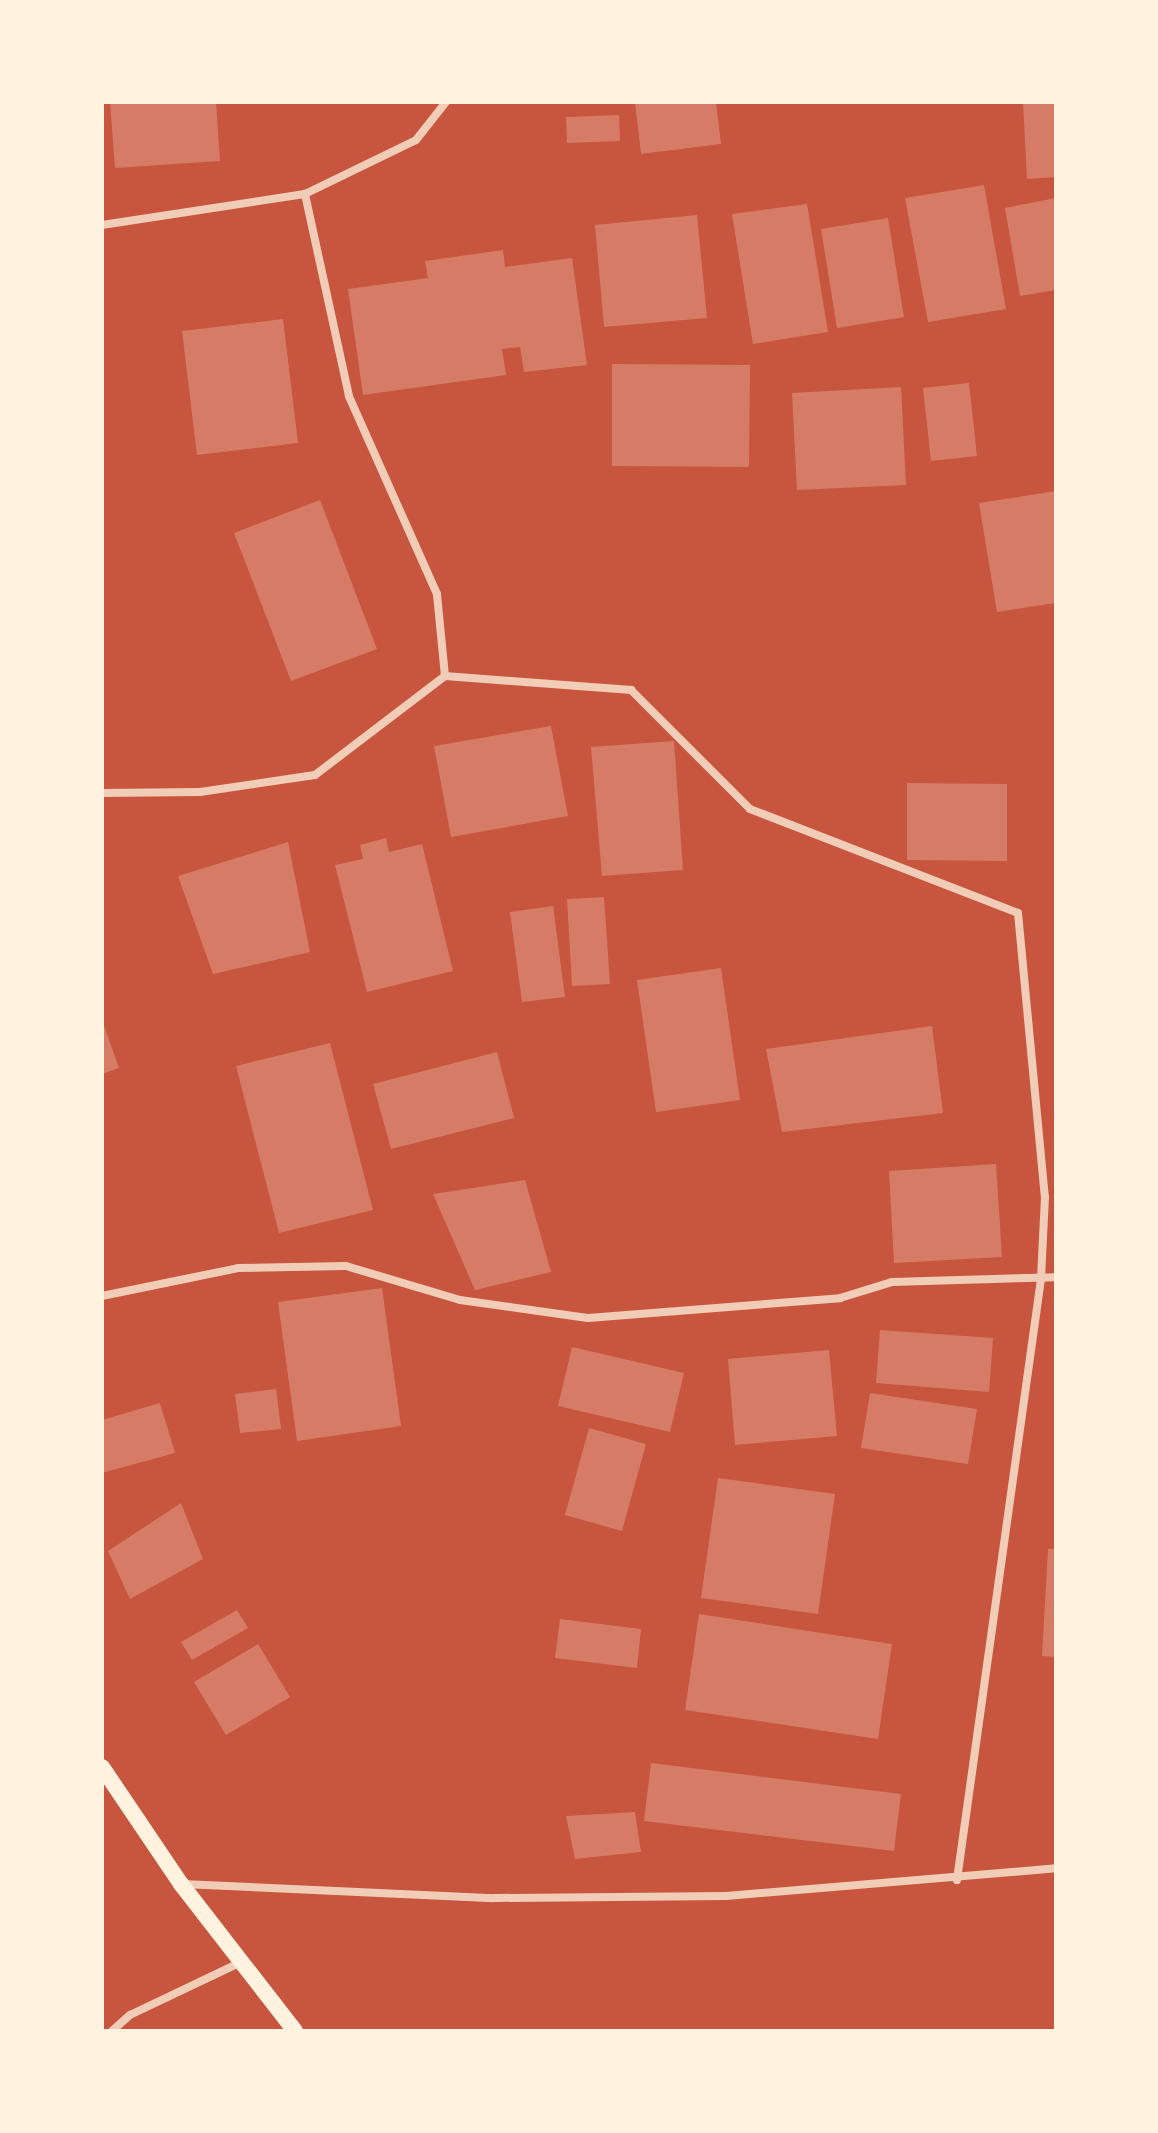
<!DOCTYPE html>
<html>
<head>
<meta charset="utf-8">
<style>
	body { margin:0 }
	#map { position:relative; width:1158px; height:2133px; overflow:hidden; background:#c8553d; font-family:Overpass,sans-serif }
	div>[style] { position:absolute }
	.building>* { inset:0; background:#d67c66 }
	.minor>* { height:8px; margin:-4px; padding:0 4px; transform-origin:4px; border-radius:4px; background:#f1ccb7 }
	.secondary>* { height:16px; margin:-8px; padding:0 8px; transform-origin:8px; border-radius:8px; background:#fff3e0 }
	span { translate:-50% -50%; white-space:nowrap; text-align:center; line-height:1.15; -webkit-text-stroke:8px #fff3e0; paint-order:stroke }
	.frame { position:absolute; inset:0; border:104px solid #fff3e0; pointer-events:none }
</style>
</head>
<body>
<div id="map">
	<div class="building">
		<i style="clip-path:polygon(110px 102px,216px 102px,220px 161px,115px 168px)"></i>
		<i style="clip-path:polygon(635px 102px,716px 102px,721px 144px,641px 154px)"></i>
		<i style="clip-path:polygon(1023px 102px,1056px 102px,1056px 177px,1027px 179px)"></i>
		<i style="clip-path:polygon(619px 115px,620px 141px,567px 143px,566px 117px)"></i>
		<i style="clip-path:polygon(984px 185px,1006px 309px,928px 322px,905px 198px)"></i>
		<i style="clip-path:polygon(1056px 198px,1056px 290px,1020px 296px,1005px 208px)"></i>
		<i style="clip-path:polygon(807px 204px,828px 332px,753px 344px,732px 214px)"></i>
		<i style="clip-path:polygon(697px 215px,707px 318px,604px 327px,595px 225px)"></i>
		<i style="clip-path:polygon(888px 218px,904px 317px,837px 328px,821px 229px)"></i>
		<i style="clip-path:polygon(503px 250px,505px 267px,572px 258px,587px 365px,524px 372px,520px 347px,502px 349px,506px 375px,363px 395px,348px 289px,428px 278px,425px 261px)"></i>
		<i style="clip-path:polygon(283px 319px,298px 443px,197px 455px,182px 331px)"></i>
		<i style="clip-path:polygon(612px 364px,750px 365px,749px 467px,612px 466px)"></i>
		<i style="clip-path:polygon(969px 383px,977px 456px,931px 461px,923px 388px)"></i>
		<i style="clip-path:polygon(901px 387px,906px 485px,797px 490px,792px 393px)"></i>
		<i style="clip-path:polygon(1056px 491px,1056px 603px,997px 612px,979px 503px)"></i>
		<i style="clip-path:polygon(320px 500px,377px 649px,291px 681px,234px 533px)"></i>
		<i style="clip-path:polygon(551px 726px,568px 816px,451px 837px,434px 746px)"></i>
		<i style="clip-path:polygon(674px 741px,683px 870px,602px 876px,591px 747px)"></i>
		<i style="clip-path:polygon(907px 783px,1007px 784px,1007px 861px,907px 860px)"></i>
		<i style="clip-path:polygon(386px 838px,389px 852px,422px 844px,453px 971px,367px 992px,335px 865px,363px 859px,360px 845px)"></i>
		<i style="clip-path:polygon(288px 842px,310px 952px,213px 974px,178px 876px)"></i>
		<i style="clip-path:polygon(604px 897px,610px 984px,572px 986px,567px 899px)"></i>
		<i style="clip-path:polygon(553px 906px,565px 997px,522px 1002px,510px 912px)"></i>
		<i style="clip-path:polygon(721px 968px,740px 1100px,656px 1112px,637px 980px)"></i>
		<i style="clip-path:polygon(102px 1020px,119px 1068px,102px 1074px)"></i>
		<i style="clip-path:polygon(932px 1026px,943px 1113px,782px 1132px,766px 1049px)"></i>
		<i style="clip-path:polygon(330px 1043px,373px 1210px,279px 1233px,236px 1066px)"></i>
		<i style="clip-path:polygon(497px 1052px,514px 1118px,391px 1149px,373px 1084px)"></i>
		<i style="clip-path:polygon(996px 1164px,1002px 1257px,894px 1263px,889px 1171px)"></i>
		<i style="clip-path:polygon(525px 1180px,551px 1272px,475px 1290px,433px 1194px)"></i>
		<i style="clip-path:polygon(382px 1288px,401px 1426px,297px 1441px,278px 1302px)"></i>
		<i style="clip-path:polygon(880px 1330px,993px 1338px,989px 1392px,876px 1383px)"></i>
		<i style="clip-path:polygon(572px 1347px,684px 1373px,670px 1432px,558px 1406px)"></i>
		<i style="clip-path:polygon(829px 1350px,837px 1436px,735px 1445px,728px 1359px)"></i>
		<i style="clip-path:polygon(276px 1389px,281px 1429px,240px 1433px,235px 1394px)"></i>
		<i style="clip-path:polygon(870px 1393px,977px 1409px,968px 1464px,861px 1448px)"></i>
		<i style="clip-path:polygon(160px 1403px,175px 1453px,102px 1473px,102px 1420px)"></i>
		<i style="clip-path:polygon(589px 1428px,646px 1444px,622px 1531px,565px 1515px)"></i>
		<i style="clip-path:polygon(718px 1478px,835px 1494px,818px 1614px,701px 1598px)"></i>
		<i style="clip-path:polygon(181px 1503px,203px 1559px,130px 1599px,108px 1551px)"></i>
		<i style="clip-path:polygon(1048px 1549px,1056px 1549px,1056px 1657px,1042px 1656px)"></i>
		<i style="clip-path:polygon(237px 1610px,248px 1628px,192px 1660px,181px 1642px)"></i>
		<i style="clip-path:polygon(699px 1614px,892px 1644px,878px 1739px,685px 1710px)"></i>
		<i style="clip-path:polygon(560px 1619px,641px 1629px,637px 1668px,555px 1658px)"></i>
		<i style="clip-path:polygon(258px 1644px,290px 1697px,226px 1735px,194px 1682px)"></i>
		<i style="clip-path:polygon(651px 1763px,901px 1794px,894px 1851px,644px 1821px)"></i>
		<i style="clip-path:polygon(635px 1812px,641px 1852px,575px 1859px,566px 1816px)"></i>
	</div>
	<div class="minor">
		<i style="left:102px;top:225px;width:205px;rotate:-8.7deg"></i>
		<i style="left:305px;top:194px;width:123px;rotate:-25.9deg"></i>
		<i style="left:416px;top:140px;width:48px;rotate:-51.7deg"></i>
		<i style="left:445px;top:676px;width:187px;rotate:4.3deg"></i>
		<i style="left:631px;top:690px;width:168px;rotate:45deg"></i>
		<i style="left:750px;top:809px;width:287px;rotate:21.2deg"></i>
		<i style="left:1018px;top:913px;width:285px;rotate:84.6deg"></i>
		<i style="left:1045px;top:1197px;width:82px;rotate:92.8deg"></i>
		<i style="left:1041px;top:1279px;width:607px;rotate:97.96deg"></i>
		<i style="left:102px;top:793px;width:98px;rotate:-0.6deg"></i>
		<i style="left:200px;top:792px;width:116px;rotate:-8.4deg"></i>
		<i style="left:315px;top:775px;width:163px;rotate:-37.3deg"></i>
		<i style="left:445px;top:676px;width:82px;rotate:-95.6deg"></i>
		<i style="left:437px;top:594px;width:217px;rotate:-114deg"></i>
		<i style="left:349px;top:396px;width:207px;rotate:-102.3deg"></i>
		<i style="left:102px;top:1296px;width:139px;rotate:-11.6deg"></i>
		<i style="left:238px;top:1268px;width:108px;rotate:-1.1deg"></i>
		<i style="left:346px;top:1266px;width:119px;rotate:16.6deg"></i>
		<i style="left:460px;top:1300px;width:129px;rotate:8deg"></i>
		<i style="left:588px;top:1318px;width:253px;rotate:-4.5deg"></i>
		<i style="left:840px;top:1298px;width:54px;rotate:-17.1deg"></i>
		<i style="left:892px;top:1282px;width:164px;rotate:-1.7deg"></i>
		<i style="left:182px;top:1884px;width:312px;rotate:2.6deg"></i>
		<i style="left:494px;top:1898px;width:232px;rotate:-0.5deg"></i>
		<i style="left:726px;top:1896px;width:331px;rotate:-4.8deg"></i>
		<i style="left:112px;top:2031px;width:24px;rotate:-42deg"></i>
		<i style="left:130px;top:2015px;width:123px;rotate:-25.5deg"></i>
	</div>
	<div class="secondary">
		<i style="left:102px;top:1767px;width:141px;rotate:56deg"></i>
		<i style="left:181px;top:1884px;width:186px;rotate:52.2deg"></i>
	</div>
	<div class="frame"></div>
</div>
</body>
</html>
